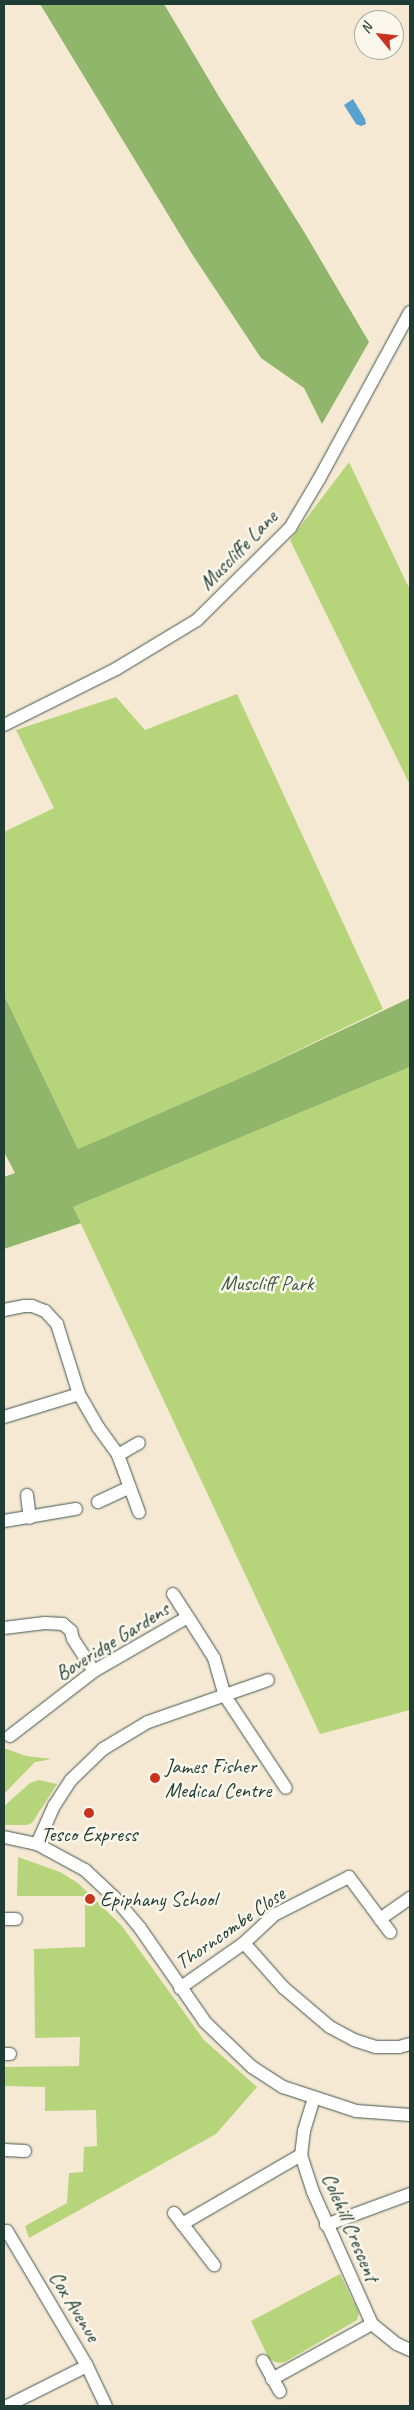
<!DOCTYPE html>
<html>
<head>
<meta charset="utf-8">
<style>
	body { margin:0 }
	#map { position:relative; width:414px; height:2410px; overflow:hidden; background:#f6e9d4; font-family:Caveat,sans-serif }
	div>[style] { position:absolute }
	.green>* { inset:0; background:#b6d57b }
	.forest>* { inset:0; background:#90b66b }
	.water>* { inset:0; background:#59a2d0 }
	.roads { filter:drop-shadow(0 0 1px #3f574c) drop-shadow(0 0 1px #3f574c) }
	.minor>* { height:12px; margin:-6px; padding:0 6px; transform-origin:6px; border-radius:6px; background:#fff }
	.dots>* { width:14px; height:14px; translate:-50% -50%; box-sizing:border-box; border:2px solid #fbf7ec; border-radius:50% }
	span { translate:-50% -50%; white-space:nowrap; text-align:center; line-height:1.15; -webkit-text-stroke:5px #fbf7ec; paint-order:stroke }
	.street-label { font-size:21px; color:#1f3d34 }
	.park-label { font-size:21px; color:#3d5b42 }
	.poi-label { font-size:21px; color:#1f3d34 }
	.left { translate:0 -50%; text-align:left }
	.frame { position:absolute; inset:0; border:5px solid #1f3d34; pointer-events:none }
	.north { position:absolute; left:354px; top:10px; width:50px; height:50px; box-sizing:border-box; background:#fbf7ec; border:1px solid #a3ada2; border-radius:50%; rotate:298deg; font-size:14px; font-weight:700; line-height:20px; text-align:center; color:#1f3d34 }
	.north::after { content:''; display:block; margin:auto; width:18px; height:22px; background:#c8321e; clip-path:polygon(50% 0,100% 100%,50% 72%,0 100%) }
</style>
</head>
<body>
<div id="map">
	<div class="green">
		<i style="clip-path:polygon(349px 462px,410px 590px,410px 785px,290px 540px)"></i>
		<i style="clip-path:polygon(237px 694px,383px 1009px,247px 1075px,78px 1149px,4px 995px,4px 832px,54px 808px,16px 730px,116px 697px,145px 730px)"></i>
		<i style="clip-path:polygon(410px 1067px,410px 1710px,320px 1734px,73px 1207px)"></i>
		<i style="clip-path:polygon(4px 1748px,26px 1756px,52px 1759px,35px 1762px,4px 1794px)"></i>
		<i style="clip-path:polygon(39px 1780px,57px 1784px,32px 1823px,26px 1825px,4px 1825px,4px 1806px,30px 1783px)"></i>
		<i style="clip-path:polygon(18px 1857px,60px 1872px,78px 1883px,122px 1926px,204px 2040px,257px 2087px,216px 2134px,29px 2238px,25px 2226px,67px 2203px,69px 2173px,83px 2172px,84px 2147px,97px 2146px,96px 2110px,45px 2111px,45px 2087px,4px 2086px,4px 2067px,79px 2066px,80px 2037px,35px 2038px,34px 1949px,85px 1947px,85px 1896px,17px 1896px)"></i>
		<i style="clip-path:polygon(340px 2274px,359px 2313px,357px 2320px,285px 2362px,278px 2363px,269px 2359px,251px 2321px)"></i>
	</div>
	<div class="forest">
		<i style="clip-path:polygon(40px 4px,164px 4px,221px 100px,303px 230px,369px 342px,322px 424px,304px 388px,261px 358px,192px 254px)"></i>
		<i style="clip-path:polygon(4px 995px,78px 1149px,247px 1075px,410px 998px,410px 1067px,73px 1207px,81px 1223px,4px 1249px,4px 1177px,15px 1173px,4px 1152px)"></i>
	</div>
	<div class="water">
		<i style="clip-path:polygon(353px 99px,365px 119px,366px 124px,361px 126px,356px 124px,344px 105px)"></i>
	</div>
	<div class="roads">
		<div class="minor">
			<i style="left:4px;top:725px;width:125px;rotate:-26.6deg"></i>
			<i style="left:116px;top:669px;width:95px;rotate:-31.2deg"></i>
			<i style="left:197px;top:620px;width:131px;rotate:-44.7deg"></i>
			<i style="left:290px;top:528px;width:57px;rotate:-59.4deg"></i>
			<i style="left:319px;top:479px;width:190px;rotate:-61.4deg"></i>
			<i style="left:4px;top:1310px;width:20px;rotate:-11deg"></i>
			<i style="left:24px;top:1306px;width:8px"></i>
			<i style="left:32px;top:1306px;width:14px;rotate:21deg"></i>
			<i style="left:45px;top:1311px;width:18px;rotate:47deg"></i>
			<i style="left:57px;top:1324px;width:73px;rotate:72.6deg"></i>
			<i style="left:79px;top:1394px;width:38px;rotate:60deg"></i>
			<i style="left:98px;top:1427px;width:34px;rotate:54deg"></i>
			<i style="left:118px;top:1455px;width:61px;rotate:69.8deg"></i>
			<i style="left:4px;top:1417px;width:78px;rotate:-17deg"></i>
			<i style="left:118px;top:1455px;width:24px;rotate:-30deg"></i>
			<i style="left:27px;top:1495px;width:23px;rotate:83deg"></i>
			<i style="left:98px;top:1502px;width:35px;rotate:-25deg"></i>
			<i style="left:4px;top:1521px;width:73px;rotate:-9.5deg"></i>
			<i style="left:173px;top:1594px;width:27px;rotate:57deg"></i>
			<i style="left:4px;top:1628px;width:41px;rotate:-7deg"></i>
			<i style="left:45px;top:1623px;width:18px;rotate:3deg"></i>
			<i style="left:63px;top:1624px;width:11px;rotate:41deg"></i>
			<i style="left:71px;top:1631px;width:8px;rotate:76deg"></i>
			<i style="left:73px;top:1639px;width:38px;rotate:57deg"></i>
			<i style="left:10px;top:1736px;width:106px;rotate:-37.7deg"></i>
			<i style="left:94px;top:1671px;width:108px;rotate:-29.9deg"></i>
			<i style="left:188px;top:1617px;width:49px;rotate:57.6deg"></i>
			<i style="left:214px;top:1658px;width:40px;rotate:74deg"></i>
			<i style="left:225px;top:1696px;width:110px;rotate:56.5deg"></i>
			<i style="left:4px;top:1837px;width:34px;rotate:12deg"></i>
			<i style="left:37px;top:1844px;width:55px;rotate:28.4deg"></i>
			<i style="left:85px;top:1870px;width:40px;rotate:43deg"></i>
			<i style="left:114px;top:1897px;width:40px;rotate:50deg"></i>
			<i style="left:140px;top:1928px;width:114px;rotate:55.3deg"></i>
			<i style="left:205px;top:2022px;width:65px;rotate:43.8deg"></i>
			<i style="left:252px;top:2067px;width:37px;rotate:33deg"></i>
			<i style="left:283px;top:2087px;width:77px;rotate:18.2deg"></i>
			<i style="left:356px;top:2111px;width:54px;rotate:4.2deg"></i>
			<i style="left:37px;top:1844px;width:42px;rotate:-65.9deg"></i>
			<i style="left:54px;top:1806px;width:31px;rotate:-57deg"></i>
			<i style="left:71px;top:1780px;width:45px;rotate:-44.1deg"></i>
			<i style="left:103px;top:1749px;width:52px;rotate:-31deg"></i>
			<i style="left:148px;top:1722px;width:127px;rotate:-19.3deg"></i>
			<i style="left:4px;top:1919px;width:12px"></i>
			<i style="left:380px;top:1919px;width:37px;rotate:-35deg"></i>
			<i style="left:244px;top:1943px;width:60px;rotate:48.4deg"></i>
			<i style="left:284px;top:1988px;width:60px;rotate:40.3deg"></i>
			<i style="left:330px;top:2027px;width:27px;rotate:28deg"></i>
			<i style="left:354px;top:2040px;width:22px;rotate:18deg"></i>
			<i style="left:375px;top:2047px;width:24px"></i>
			<i style="left:399px;top:2047px;width:11px;rotate:-15deg"></i>
			<i style="left:180px;top:1988px;width:78px;rotate:-35.1deg"></i>
			<i style="left:244px;top:1943px;width:41px;rotate:-43deg"></i>
			<i style="left:274px;top:1915px;width:84px;rotate:-26.9deg"></i>
			<i style="left:349px;top:1877px;width:69px;rotate:53.3deg"></i>
			<i style="left:4px;top:2054px;width:6px"></i>
			<i style="left:314px;top:2098px;width:34px;rotate:107deg"></i>
			<i style="left:304px;top:2131px;width:24px;rotate:97deg"></i>
			<i style="left:301px;top:2155px;width:39px;rotate:72deg"></i>
			<i style="left:313px;top:2192px;width:145px;rotate:65.9deg"></i>
			<i style="left:372px;top:2324px;width:32px;rotate:39deg"></i>
			<i style="left:397px;top:2344px;width:14px;rotate:25deg"></i>
			<i style="left:4px;top:2150px;width:21px;rotate:3deg"></i>
			<i style="left:174px;top:2213px;width:66px;rotate:52.4deg"></i>
			<i style="left:182px;top:2224px;width:138px;rotate:-30.1deg"></i>
			<i style="left:326px;top:2225px;width:90px;rotate:-20.3deg"></i>
			<i style="left:4px;top:2232px;width:3px;rotate:-18deg"></i>
			<i style="left:7px;top:2231px;width:157px;rotate:59.3deg"></i>
			<i style="left:87px;top:2366px;width:44px;rotate:64.6deg"></i>
			<i style="left:263px;top:2361px;width:35px;rotate:61deg"></i>
			<i style="left:272px;top:2379px;width:114px;rotate:-28.8deg"></i>
			<i style="left:7px;top:2406px;width:89px;rotate:-26.6deg"></i>
		</div>
	</div>
	<div class="dots">
		<i style="left:155px;top:1778px;background:#c8321e"></i>
		<i style="left:89px;top:1813px;background:#c8321e"></i>
		<i style="left:90px;top:1899px;background:#c8321e"></i>
	</div>
	<div class="street-label">
		<span style="left:238px;top:550px;rotate:-46deg">Muscliffe Lane</span>
		<span style="left:112px;top:1641px;rotate:-32deg">Boveridge Gardens</span>
		<span style="left:230px;top:1928px;rotate:-35deg">Thorncombe Close</span>
		<span style="left:351px;top:2227px;rotate:67deg">Colehill Crescent</span>
		<span style="left:75px;top:2306px;rotate:59deg">Cox Avenue</span>
	</div>
	<div class="park-label">
		<span style="left:267px;top:1283px">Muscliff Park</span>
	</div>
	<div class="poi-label">
		<span class="left" style="left:165px;top:1778px">James Fisher<br>Medical Centre</span>
		<span style="left:89px;top:1834px">Tesco Express</span>
		<span class="left" style="left:100px;top:1899px">Epiphany School</span>
	</div>
	<div class="frame"></div>
	<div class="north">N</div>
</div>
</body>
</html>
